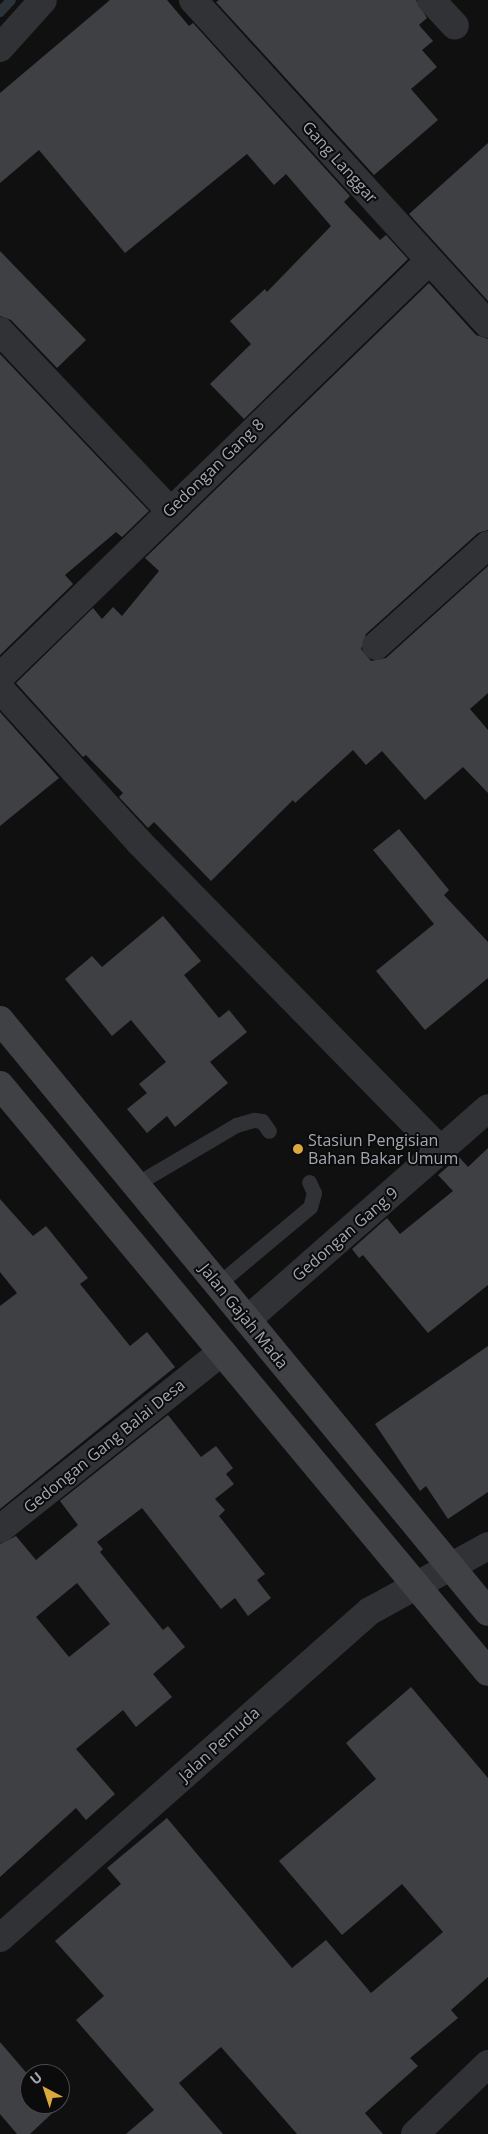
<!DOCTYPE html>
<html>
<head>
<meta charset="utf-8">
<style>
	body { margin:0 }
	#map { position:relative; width:488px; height:2134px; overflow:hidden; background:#101011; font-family:"Open Sans",sans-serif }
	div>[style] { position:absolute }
	.stream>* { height:10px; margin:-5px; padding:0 5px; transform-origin:5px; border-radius:5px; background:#2b3238 }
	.building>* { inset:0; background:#3f4044 }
	.service>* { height:15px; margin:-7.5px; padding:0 7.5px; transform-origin:7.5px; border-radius:7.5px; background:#313235 }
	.minor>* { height:28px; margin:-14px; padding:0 14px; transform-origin:14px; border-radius:14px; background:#313235 }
	.tertiary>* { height:28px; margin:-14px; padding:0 14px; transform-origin:14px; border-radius:14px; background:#313235 }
	.secondary>* { height:28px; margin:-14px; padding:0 14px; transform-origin:14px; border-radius:14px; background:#404145 }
	.dots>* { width:14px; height:14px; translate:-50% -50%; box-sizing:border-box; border:2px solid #0b0b0c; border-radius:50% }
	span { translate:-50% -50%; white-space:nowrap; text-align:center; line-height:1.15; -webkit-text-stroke:4px #0b0b0c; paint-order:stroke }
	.street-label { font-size:16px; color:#a3a7b0 }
	.poi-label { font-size:16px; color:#a3a7b0 }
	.left { translate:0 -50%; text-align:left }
	.north { position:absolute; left:20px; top:2064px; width:50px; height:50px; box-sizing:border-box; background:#0b0b0c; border:1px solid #48494e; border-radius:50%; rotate:320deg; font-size:14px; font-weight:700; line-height:20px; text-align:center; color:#a3a7b0 }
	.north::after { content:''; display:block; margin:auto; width:18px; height:22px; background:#dba83e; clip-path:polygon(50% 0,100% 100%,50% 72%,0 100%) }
</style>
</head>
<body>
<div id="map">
	<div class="stream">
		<i style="left:0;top:12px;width:16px;rotate:-47deg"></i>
	</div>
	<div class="building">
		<i style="clip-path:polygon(110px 0,167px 0,189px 26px,193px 23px,350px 196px,344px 202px,380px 240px,386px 235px,408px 259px,244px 419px,210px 384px,251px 344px,230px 321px,265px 289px,267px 292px,331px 226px,286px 174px,274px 185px,247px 154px,125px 253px,39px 150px,0 183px,0 93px)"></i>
		<i style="clip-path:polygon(219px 0,416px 0,427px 18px,419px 25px,433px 41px,422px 50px,437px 67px,411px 89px,438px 120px,374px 175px,216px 2px)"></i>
		<i style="clip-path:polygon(488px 143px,488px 301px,409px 214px)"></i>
		<i style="clip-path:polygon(0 251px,86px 340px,57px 368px,11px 320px,0 316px)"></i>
		<i style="clip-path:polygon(429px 283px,476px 335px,488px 339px,488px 530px,478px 533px,366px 634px,361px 649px,371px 661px,386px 658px,488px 566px,488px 693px,470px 709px,488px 730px,488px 793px,463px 767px,425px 800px,382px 751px,366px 765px,353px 750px,295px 803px,293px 800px,211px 881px,154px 822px,148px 828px,119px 797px,123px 793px,86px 755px,83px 757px,16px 683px,93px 608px,102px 619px,113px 607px,122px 616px,159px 571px,145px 558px)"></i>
		<i style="clip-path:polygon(0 354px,149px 511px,122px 537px,116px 532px,65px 575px,73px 584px,0 655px)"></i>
		<i style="clip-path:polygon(0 712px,59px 778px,0 826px)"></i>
		<i style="clip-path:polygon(399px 829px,449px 890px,444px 895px,488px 942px,488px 978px,425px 1030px,376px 971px,434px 924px,373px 850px)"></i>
		<i style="clip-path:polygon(163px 916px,201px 961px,184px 975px,219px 1018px,229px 1010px,247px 1032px,210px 1062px,228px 1083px,175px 1127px,167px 1116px,147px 1133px,127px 1109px,147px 1093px,139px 1084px,166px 1062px,131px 1020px,112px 1036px,65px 979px,92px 956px,102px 967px)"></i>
		<i style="clip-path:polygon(488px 1148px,488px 1285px,428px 1333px,363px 1255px,359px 1258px,352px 1249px,387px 1218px,400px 1234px,453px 1191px,438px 1175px,459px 1157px,468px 1167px)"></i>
		<i style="clip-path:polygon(0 1199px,33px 1236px,46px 1226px,88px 1278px,80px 1284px,130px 1346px,147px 1332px,175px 1367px,0 1509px,0 1306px,17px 1293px,0 1272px)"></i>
		<i style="clip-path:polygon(488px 1346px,488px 1492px,448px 1519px,426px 1486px,420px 1491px,375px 1424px)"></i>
		<i style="clip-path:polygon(evenodd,168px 1415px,201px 1457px,216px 1446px,233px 1468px,226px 1474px,234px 1484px,215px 1499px,225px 1510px,219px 1516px,265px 1574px,257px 1580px,271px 1598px,248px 1616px,235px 1598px,221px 1609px,142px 1508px,97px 1542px,103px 1549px,100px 1552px,163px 1630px,168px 1626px,185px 1647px,153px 1674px,172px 1697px,136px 1727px,123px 1710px,76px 1749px,115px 1794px,86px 1820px,76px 1808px,0 1877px,0 1544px,16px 1536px,36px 1560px,78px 1525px,60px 1501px,168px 1415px,77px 1583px,110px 1624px,69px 1657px,36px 1617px,77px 1583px)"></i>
		<i style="clip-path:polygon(411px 1687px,488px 1778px,488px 1977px,451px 2010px,458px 2018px,410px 2058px,418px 2066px,365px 2113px,383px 2134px,297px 2134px,221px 2047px,179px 2083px,223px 2134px,126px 2134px,154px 2110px,76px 2020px,104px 1996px,55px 1941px,121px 1884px,107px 1868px,167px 1818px,292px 1968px,326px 1940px,371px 1993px,443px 1932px,402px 1884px,342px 1935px,279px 1861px,376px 1779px,346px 1743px)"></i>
		<i style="clip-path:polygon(0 2042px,30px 2077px,30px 2104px,62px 2104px,30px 2134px,17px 2134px,0 2114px)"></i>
	</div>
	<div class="service">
		<i style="left:136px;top:1184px;width:116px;rotate:-30.5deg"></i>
		<i style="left:236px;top:1125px;width:19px;rotate:-16deg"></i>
		<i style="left:254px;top:1120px;width:8px;rotate:7deg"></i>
		<i style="left:262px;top:1121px;width:12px;rotate:55deg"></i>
		<i style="left:218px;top:1284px;width:120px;rotate:-39.9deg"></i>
		<i style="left:310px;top:1207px;width:15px;rotate:-74deg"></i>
		<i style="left:314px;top:1193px;width:12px;rotate:-114deg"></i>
	</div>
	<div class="minor">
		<i style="left:193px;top:0;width:438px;rotate:47.7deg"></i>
		<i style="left:431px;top:0;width:35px;rotate:47deg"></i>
		<i style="left:0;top:48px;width:64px;rotate:-48.1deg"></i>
		<i style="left:0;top:331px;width:246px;rotate:46.6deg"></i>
		<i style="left:376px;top:646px;width:151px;rotate:-42deg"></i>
		<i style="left:0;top:677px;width:598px;rotate:-44.12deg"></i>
		<i style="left:0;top:689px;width:207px;rotate:47.7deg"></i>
		<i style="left:139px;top:842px;width:431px;rotate:45.6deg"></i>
		<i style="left:247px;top:1320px;width:321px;rotate:-41.3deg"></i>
		<i style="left:0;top:1529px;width:284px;rotate:-38.6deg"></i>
		<i style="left:415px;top:2134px;width:101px;rotate:-43.8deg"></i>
	</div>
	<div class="tertiary">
		<i style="left:0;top:1938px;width:494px;rotate:-41.5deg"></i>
		<i style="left:370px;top:1611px;width:135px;rotate:-28.8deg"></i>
	</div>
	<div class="secondary">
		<i style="left:0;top:1020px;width:767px;rotate:50.5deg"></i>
		<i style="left:0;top:1085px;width:763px;rotate:50.26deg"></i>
	</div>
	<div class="dots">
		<i style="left:298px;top:1149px;background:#dba83e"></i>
	</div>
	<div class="street-label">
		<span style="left:340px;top:162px;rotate:48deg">Gang Langgar</span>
		<span style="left:213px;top:468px;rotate:-44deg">Gedongan Gang 8</span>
		<span style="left:345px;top:1234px;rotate:-41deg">Gedongan Gang 9</span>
		<span style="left:244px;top:1316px;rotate:51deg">Jalan Gajah Mada</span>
		<span style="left:104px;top:1446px;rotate:-39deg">Gedongan Gang Balai Desa</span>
		<span style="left:219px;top:1744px;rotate:-42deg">Jalan Pemuda</span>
	</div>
	<div class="poi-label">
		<span class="left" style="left:308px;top:1149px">Stasiun Pengisian<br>Bahan Bakar Umum</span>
	</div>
	<div class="north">U</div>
</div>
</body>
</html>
